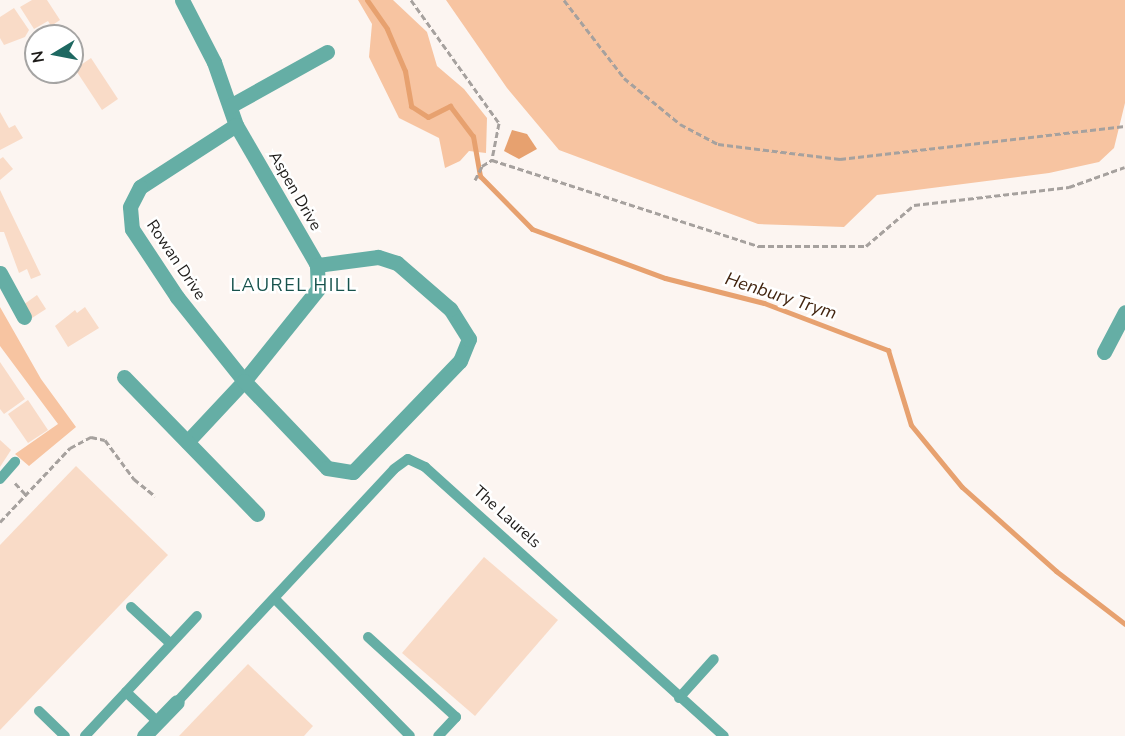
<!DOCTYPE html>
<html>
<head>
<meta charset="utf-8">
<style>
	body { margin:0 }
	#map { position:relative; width:1125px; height:736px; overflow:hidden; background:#fcf5f1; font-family:"Nunito Sans",sans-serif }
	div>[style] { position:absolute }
	.green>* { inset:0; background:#f7c4a1 }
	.water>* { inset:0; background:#e7a16f }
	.stream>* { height:5px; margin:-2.5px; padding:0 2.5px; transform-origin:2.5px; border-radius:2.5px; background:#e7a16f }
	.building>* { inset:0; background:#f9dbc7 }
	.path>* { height:3px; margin-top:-1.5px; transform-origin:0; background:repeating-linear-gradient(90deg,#a6a19e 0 6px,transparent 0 9px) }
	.service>* { height:10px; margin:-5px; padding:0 5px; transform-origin:5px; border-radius:5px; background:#65aea5 }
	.minor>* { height:15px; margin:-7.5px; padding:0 7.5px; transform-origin:7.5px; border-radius:7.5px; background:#65aea5 }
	span { translate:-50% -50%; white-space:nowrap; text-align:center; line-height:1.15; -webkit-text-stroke:5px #fff; paint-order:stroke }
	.street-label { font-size:16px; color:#1d1b19 }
	.neighbourhood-label { font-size:18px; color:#17524c; letter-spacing:1.5px }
	.water-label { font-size:18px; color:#432611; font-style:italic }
	.north { position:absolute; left:24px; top:24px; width:60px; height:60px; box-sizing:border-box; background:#fff; border:2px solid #a5a4a3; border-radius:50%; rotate:260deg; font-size:16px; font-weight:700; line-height:24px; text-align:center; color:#1d1b19 }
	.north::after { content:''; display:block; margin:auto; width:21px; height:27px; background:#1e6861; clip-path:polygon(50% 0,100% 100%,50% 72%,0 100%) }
</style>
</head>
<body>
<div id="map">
	<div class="green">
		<i style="clip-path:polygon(358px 0,393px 0,427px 32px,437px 66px,464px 89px,487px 118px,486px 153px,469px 151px,460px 161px,445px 168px,439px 138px,399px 118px,369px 57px,372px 24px)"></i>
		<i style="clip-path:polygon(446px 0,1125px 0,1125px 103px,1114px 148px,1099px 162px,1049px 173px,877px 195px,844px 227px,758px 224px,559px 150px,507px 88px)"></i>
		<i style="clip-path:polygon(0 307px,41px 379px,76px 427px,29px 466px,15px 454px,58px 424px,0 346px)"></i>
	</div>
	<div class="water">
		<i style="clip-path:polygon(512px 130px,527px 134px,537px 149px,519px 159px,504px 151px)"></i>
	</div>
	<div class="stream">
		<i style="left:367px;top:0;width:35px;rotate:55deg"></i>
		<i style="left:387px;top:29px;width:46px;rotate:66.8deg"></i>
		<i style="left:405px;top:71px;width:36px;rotate:80deg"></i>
		<i style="left:411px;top:106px;width:20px;rotate:33deg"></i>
		<i style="left:428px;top:117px;width:25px;rotate:-27deg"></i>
		<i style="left:450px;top:106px;width:38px;rotate:53deg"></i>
		<i style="left:473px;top:136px;width:41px;rotate:80.1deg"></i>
		<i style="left:480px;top:176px;width:74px;rotate:45.5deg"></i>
		<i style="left:532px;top:229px;width:142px;rotate:20.2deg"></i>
		<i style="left:665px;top:278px;width:102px;rotate:14.2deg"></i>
		<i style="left:764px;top:303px;width:133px;rotate:20.8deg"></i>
		<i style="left:888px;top:350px;width:78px;rotate:73deg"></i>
		<i style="left:911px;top:425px;width:80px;rotate:50.6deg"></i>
		<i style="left:962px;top:487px;width:126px;rotate:41.8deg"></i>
		<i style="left:1056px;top:571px;width:87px;rotate:37.5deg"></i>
	</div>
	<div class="building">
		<i style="clip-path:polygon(32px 0,47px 0,60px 20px,51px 26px,48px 21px,34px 29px,20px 7px)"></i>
		<i style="clip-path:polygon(14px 8px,29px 30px,25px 37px,4px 45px,0 38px,0 17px)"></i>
		<i style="clip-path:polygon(91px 58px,118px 99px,102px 110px,75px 69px)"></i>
		<i style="clip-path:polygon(0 112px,9px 128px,15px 125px,23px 138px,0 150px)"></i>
		<i style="clip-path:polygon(3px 157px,13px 169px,0 180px,0 159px)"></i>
		<i style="clip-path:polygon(0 190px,41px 275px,31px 279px,27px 269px,19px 273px,4px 232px,0 232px)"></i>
		<i style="clip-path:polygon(37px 295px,46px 309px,32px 318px,23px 305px)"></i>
		<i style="clip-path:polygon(85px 307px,99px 328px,68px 347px,55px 326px,75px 310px,77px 313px)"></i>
		<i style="clip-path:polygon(0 362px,25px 399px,4px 414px,0 409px)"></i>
		<i style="clip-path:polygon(28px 400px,48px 430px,28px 443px,8px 414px)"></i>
		<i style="clip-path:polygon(0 440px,11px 450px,0 467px)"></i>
		<i style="clip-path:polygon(76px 466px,168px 555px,0 730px,0 545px)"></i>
		<i style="clip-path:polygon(484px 557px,558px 620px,475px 716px,402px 653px)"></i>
		<i style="clip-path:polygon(248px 664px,313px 726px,304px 736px,179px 736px)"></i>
	</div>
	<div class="path">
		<i style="left:411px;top:0;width:151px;rotate:54.4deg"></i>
		<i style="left:499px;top:123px;width:38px;rotate:101deg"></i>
		<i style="left:564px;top:0;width:98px;rotate:52.4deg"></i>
		<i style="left:624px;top:78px;width:72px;rotate:39.4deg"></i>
		<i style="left:680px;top:124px;width:43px;rotate:27.8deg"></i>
		<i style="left:718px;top:144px;width:123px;rotate:7deg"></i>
		<i style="left:840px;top:159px;width:287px;rotate:-6.6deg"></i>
		<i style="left:475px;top:180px;width:16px;rotate:-63deg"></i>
		<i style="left:482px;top:166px;width:12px;rotate:-31deg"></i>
		<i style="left:492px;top:160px;width:281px;rotate:17.9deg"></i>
		<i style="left:759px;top:246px;width:107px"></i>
		<i style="left:866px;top:246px;width:63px;rotate:-40.5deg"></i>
		<i style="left:914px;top:205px;width:156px;rotate:-6.6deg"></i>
		<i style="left:1069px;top:187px;width:59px;rotate:-19.7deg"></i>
		<i style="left:15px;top:483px;width:16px;rotate:47deg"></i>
		<i style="left:0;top:522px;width:102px;rotate:-46.6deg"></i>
		<i style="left:70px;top:448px;width:24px;rotate:-28deg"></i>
		<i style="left:91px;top:437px;width:14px;rotate:12deg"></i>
		<i style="left:105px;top:440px;width:49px;rotate:53.4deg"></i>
		<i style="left:134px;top:479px;width:27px;rotate:39deg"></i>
	</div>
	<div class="service">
		<i style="left:0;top:479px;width:23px;rotate:-49deg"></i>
		<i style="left:275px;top:599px;width:192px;rotate:45.4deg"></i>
		<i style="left:131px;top:607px;width:54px;rotate:42.8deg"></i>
		<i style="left:368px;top:637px;width:119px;rotate:42.3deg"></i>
		<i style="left:456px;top:717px;width:26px;rotate:133deg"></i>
		<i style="left:126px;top:692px;width:44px;rotate:43.2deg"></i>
		<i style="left:679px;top:698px;width:52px;rotate:-48.1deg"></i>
		<i style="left:177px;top:702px;width:318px;rotate:-47deg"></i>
		<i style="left:394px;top:469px;width:17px;rotate:-36deg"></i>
		<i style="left:408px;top:459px;width:19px;rotate:25deg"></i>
		<i style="left:425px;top:467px;width:402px;rotate:42deg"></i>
		<i style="left:39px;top:711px;width:36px;rotate:44deg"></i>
		<i style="left:85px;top:736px;width:164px;rotate:-47deg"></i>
	</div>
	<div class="minor">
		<i style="left:182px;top:0;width:70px;rotate:62.7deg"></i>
		<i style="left:214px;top:62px;width:67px;rotate:70.8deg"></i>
		<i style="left:236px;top:125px;width:162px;rotate:59.9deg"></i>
		<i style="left:317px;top:265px;width:24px;rotate:88deg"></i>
		<i style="left:318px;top:289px;width:118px;rotate:128.8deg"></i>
		<i style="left:244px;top:381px;width:83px;rotate:133.1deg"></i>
		<i style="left:230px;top:106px;width:111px;rotate:-29.1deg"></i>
		<i style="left:236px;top:125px;width:114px;rotate:147.1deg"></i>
		<i style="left:140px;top:187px;width:22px;rotate:117deg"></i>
		<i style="left:130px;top:207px;width:22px;rotate:85deg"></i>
		<i style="left:132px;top:229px;width:82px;rotate:56.5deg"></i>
		<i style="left:177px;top:297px;width:107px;rotate:51.4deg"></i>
		<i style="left:244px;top:381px;width:120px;rotate:46.3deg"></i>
		<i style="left:327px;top:468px;width:26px;rotate:9deg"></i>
		<i style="left:353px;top:472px;width:154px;rotate:-46.1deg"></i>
		<i style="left:460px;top:361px;width:24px;rotate:-68deg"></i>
		<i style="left:469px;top:339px;width:36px;rotate:-122deg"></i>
		<i style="left:450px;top:309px;width:70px;rotate:-139deg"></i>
		<i style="left:397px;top:263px;width:20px;rotate:-162deg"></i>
		<i style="left:378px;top:257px;width:62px;rotate:172.5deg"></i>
		<i style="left:0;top:273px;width:50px;rotate:61.4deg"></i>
		<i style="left:1104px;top:352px;width:45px;rotate:-62.3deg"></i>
		<i style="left:124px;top:377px;width:191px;rotate:45.8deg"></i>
		<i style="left:144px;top:736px;width:47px;rotate:-45.9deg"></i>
	</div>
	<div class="street-label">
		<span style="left:295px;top:191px;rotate:60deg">Aspen Drive</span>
		<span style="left:176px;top:260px;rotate:56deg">Rowan Drive</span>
		<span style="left:507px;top:517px;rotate:42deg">The Laurels</span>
	</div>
	<div class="neighbourhood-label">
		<span style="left:294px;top:285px">LAUREL HILL</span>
	</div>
	<div class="water-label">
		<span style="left:781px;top:296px;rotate:18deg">Henbury Trym</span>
	</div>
	<div class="north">N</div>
</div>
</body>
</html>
